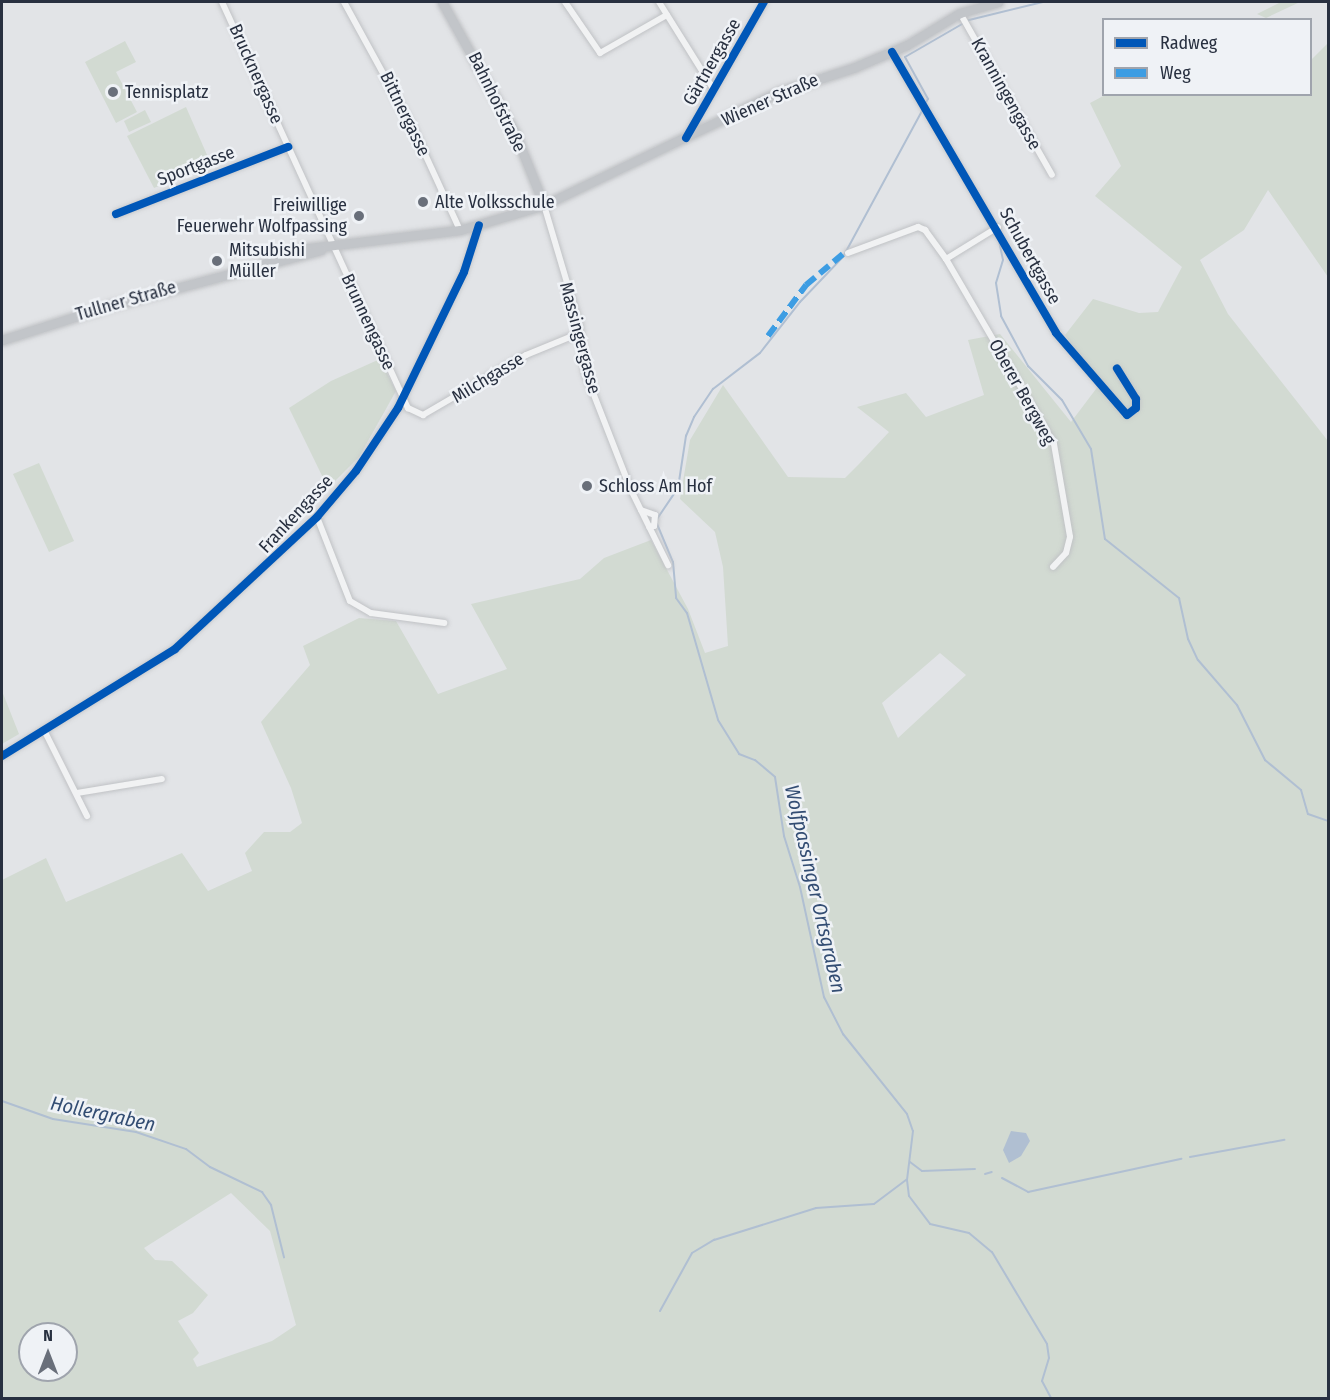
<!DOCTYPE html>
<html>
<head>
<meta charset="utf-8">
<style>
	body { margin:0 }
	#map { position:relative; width:1330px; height:1400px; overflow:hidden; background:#e2e4e7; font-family:"Fira Sans Condensed",sans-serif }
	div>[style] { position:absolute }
	.green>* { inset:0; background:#d2dad2 }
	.water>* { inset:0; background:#b0bfd2 }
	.stream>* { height:2px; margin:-1px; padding:0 1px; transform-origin:1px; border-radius:1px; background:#b0bfd2 }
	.roads { filter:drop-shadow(0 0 2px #c0c2c5) drop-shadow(0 0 2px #c0c2c5) }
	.street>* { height:6px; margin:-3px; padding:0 3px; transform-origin:3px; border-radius:3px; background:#f1f2f3 }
	.secondary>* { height:9px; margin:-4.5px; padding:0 4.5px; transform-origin:4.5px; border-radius:4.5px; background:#c2c5c9 }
	.quiet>* { height:6px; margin-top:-3px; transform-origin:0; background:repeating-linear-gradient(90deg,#3d9de3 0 12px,transparent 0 18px) }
	.cycleway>* { height:8px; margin:-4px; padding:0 4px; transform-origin:4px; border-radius:4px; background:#0057b8 }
	.dots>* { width:16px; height:16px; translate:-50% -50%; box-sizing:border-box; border:3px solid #eff2f6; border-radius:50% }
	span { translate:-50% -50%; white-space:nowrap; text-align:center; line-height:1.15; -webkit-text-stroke:5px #eff2f6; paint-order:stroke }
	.street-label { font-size:18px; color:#283040 }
	.poi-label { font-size:18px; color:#283040 }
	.left { translate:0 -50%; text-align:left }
	.right { translate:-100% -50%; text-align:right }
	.water-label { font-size:20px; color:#334d73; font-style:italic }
	.frame { position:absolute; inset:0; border:3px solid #283040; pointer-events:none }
	.legend { position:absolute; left:1102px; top:18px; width:210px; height:78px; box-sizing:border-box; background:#eff2f6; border:2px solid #9fa4ad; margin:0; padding:8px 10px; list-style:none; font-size:18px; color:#283040 }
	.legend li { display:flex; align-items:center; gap:12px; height:30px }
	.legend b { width:30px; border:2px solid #9fa4ad }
	.north { position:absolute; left:18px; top:1322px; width:60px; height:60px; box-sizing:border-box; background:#eff2f6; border:2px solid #9fa4ad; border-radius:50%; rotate:0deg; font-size:16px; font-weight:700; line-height:24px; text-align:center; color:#283040 }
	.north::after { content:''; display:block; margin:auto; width:21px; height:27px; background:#696f7a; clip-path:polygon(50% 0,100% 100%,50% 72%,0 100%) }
</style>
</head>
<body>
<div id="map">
	<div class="green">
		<i style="clip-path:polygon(1281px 2px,1300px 2px,1266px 18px,1257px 14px)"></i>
		<i style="clip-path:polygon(125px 41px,136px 62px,116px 72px,137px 112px,116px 123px,85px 62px)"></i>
		<i style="clip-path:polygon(evenodd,1328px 43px,1328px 277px,1268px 190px,1244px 230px,1200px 260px,1228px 314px,1328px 441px,1328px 1398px,2px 1398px,2px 880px,46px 858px,66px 902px,182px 853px,208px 891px,252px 871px,245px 853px,264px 832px,290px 832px,302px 823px,291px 788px,261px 722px,310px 665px,303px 646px,359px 618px,396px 621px,438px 694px,507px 669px,471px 604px,580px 579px,604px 558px,651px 540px,688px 609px,705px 653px,728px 646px,723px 567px,715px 532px,680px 499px,690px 440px,723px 385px,788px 477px,845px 478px,859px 464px,889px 432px,857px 407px,906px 393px,926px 417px,984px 395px,968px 340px,1000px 334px,1071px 422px,1099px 385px,1065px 335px,1093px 299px,1139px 313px,1158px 312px,1182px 267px,1095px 196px,1121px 166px,1090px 103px,1107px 94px,1310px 94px,1311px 60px,1328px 43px,940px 653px,966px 675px,898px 738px,882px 703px,940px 653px,1328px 43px,231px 1193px,270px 1231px,296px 1325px,272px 1341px,197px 1367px,193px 1359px,199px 1353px,178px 1321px,193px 1313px,208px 1295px,172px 1261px,155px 1260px,144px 1248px,231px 1193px,1328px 43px,30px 1334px,66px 1334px,66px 1370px,30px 1370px,30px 1334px)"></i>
		<i style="clip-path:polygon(186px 107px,211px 164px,154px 188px,127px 136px)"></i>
		<i style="clip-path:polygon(145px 110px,151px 122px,129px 132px,124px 121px)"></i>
		<i style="clip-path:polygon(380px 359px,396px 391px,359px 457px,328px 488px,289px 408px,331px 381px)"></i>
		<i style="clip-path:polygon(39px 463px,74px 541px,49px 552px,13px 474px)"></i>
		<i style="clip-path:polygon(2px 691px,19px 734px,2px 744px)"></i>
	</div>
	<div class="water">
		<i style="clip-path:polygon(1011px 1131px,1026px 1133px,1030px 1141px,1021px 1156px,1009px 1163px,1003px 1150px)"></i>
	</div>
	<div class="stream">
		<i style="left:925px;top:104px;width:6px;rotate:-59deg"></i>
		<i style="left:928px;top:99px;width:48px;rotate:-118.7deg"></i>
		<i style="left:905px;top:57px;width:74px;rotate:-30deg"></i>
		<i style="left:969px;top:20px;width:76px;rotate:-13.7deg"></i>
		<i style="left:999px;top:241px;width:19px;rotate:78deg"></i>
		<i style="left:1003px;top:260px;width:24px;rotate:107deg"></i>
		<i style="left:996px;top:283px;width:33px;rotate:81deg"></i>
		<i style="left:1001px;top:316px;width:57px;rotate:61.6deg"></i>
		<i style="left:1028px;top:366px;width:48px;rotate:45deg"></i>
		<i style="left:1062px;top:400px;width:57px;rotate:59.4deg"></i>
		<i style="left:1091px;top:449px;width:91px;rotate:81.2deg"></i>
		<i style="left:1105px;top:539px;width:95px;rotate:38.6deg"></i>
		<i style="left:1179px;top:598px;width:42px;rotate:77.6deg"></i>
		<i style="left:1188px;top:639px;width:23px;rotate:65deg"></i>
		<i style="left:1198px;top:660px;width:60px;rotate:49.1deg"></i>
		<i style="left:1237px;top:705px;width:62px;rotate:63deg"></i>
		<i style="left:1265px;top:760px;width:47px;rotate:39.8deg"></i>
		<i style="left:1301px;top:790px;width:25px;rotate:74deg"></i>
		<i style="left:1308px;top:814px;width:21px;rotate:19deg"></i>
		<i style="left:657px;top:519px;width:37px;rotate:-56deg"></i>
		<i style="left:678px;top:488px;width:53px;rotate:-81.3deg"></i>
		<i style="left:686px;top:436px;width:21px;rotate:-67deg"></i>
		<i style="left:694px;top:417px;width:34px;rotate:-56deg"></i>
		<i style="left:713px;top:389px;width:59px;rotate:-37.5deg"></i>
		<i style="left:760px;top:353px;width:65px;rotate:-51.9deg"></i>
		<i style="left:800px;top:302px;width:62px;rotate:-46.3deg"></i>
		<i style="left:843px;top:257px;width:168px;rotate:-61.6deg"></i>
		<i style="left:657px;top:524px;width:41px;rotate:67.2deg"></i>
		<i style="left:673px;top:562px;width:36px;rotate:85deg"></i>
		<i style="left:676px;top:598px;width:19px;rotate:54deg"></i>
		<i style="left:687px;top:613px;width:111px;rotate:73.8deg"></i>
		<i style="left:718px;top:720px;width:40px;rotate:58deg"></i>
		<i style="left:739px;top:754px;width:17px;rotate:21deg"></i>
		<i style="left:755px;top:760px;width:26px;rotate:40deg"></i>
		<i style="left:775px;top:777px;width:60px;rotate:81.3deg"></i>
		<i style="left:784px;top:836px;width:53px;rotate:72.6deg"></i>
		<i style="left:800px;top:887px;width:113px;rotate:77.7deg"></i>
		<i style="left:824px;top:997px;width:42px;rotate:62.8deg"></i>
		<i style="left:843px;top:1034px;width:102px;rotate:51.3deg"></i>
		<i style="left:907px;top:1114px;width:18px;rotate:71deg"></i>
		<i style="left:913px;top:1131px;width:49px;rotate:97deg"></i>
		<i style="left:907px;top:1180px;width:16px;rotate:83deg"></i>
		<i style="left:909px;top:1196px;width:35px;rotate:53deg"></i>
		<i style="left:930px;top:1224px;width:40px;rotate:13deg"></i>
		<i style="left:969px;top:1233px;width:30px;rotate:40deg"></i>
		<i style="left:992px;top:1252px;width:107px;rotate:59.1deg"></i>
		<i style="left:1047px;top:1344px;width:14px;rotate:82deg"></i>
		<i style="left:1049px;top:1358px;width:24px;rotate:107deg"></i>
		<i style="left:1042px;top:1381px;width:19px;rotate:62deg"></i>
		<i style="left:2px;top:1101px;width:54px;rotate:19.4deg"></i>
		<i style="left:53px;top:1119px;width:84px;rotate:8.9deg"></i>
		<i style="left:136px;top:1132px;width:53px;rotate:18.8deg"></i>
		<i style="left:186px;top:1149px;width:30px;rotate:37deg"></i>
		<i style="left:210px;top:1167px;width:58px;rotate:25.7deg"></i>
		<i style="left:262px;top:1192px;width:16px;rotate:55deg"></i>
		<i style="left:271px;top:1205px;width:54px;rotate:76deg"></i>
		<i style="left:1190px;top:1157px;width:96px;rotate:-10.3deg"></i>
		<i style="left:910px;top:1162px;width:15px;rotate:37deg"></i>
		<i style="left:922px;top:1171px;width:53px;rotate:-2.2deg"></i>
		<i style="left:985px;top:1174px;width:7px;rotate:-16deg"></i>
		<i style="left:1002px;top:1178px;width:30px;rotate:28deg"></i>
		<i style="left:1028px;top:1192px;width:157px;rotate:-12.2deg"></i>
		<i style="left:660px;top:1311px;width:66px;rotate:-61.1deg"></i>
		<i style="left:692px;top:1253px;width:26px;rotate:-31deg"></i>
		<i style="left:714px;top:1240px;width:107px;rotate:-17.4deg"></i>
		<i style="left:816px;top:1208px;width:58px;rotate:-3.9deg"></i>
		<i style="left:874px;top:1204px;width:40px;rotate:-37deg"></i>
	</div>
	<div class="roads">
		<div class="street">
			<i style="left:222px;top:2px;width:447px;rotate:65.4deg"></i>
			<i style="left:408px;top:408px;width:17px;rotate:25deg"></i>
			<i style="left:423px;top:415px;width:119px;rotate:-30.2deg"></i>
			<i style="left:526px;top:355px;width:58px;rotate:-22.2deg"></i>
			<i style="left:344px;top:2px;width:144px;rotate:61.3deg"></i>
			<i style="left:413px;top:128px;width:112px;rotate:65.3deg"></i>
			<i style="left:565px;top:2px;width:62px;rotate:55.5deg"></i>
			<i style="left:600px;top:53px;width:77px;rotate:-29.6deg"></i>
			<i style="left:659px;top:2px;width:104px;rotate:58deg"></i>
			<i style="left:960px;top:13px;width:186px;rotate:60.4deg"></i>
			<i style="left:892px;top:52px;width:325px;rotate:59.7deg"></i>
			<i style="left:1056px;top:333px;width:108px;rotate:49.1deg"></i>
			<i style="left:1127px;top:415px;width:11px;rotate:-38deg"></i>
			<i style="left:1136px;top:408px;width:9px;rotate:-90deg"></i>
			<i style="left:1136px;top:399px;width:36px;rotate:-122deg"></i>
			<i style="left:687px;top:136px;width:155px;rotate:-60.1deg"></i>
			<i style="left:544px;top:205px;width:123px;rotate:73.5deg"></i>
			<i style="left:579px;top:323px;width:49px;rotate:83deg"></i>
			<i style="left:585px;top:372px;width:127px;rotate:68.7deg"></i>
			<i style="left:631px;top:490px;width:84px;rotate:63.7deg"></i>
			<i style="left:116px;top:214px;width:185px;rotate:-21.3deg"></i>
			<i style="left:848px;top:253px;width:75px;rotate:-20.4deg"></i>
			<i style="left:918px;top:227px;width:8px;rotate:23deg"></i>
			<i style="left:925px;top:230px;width:36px;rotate:54deg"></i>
			<i style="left:946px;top:259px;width:214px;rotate:59.7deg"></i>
			<i style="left:1054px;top:444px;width:94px;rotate:80.2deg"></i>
			<i style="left:1070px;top:537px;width:16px;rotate:104deg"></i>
			<i style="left:1066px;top:553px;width:19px;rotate:133deg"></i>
			<i style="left:946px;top:259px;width:61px;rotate:-31.6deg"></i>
			<i style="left:641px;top:510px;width:15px;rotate:20deg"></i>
			<i style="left:655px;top:515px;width:11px;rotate:95deg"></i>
			<i style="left:654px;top:526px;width:5px;rotate:169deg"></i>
			<i style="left:317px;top:517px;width:90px;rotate:68.6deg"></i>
			<i style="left:350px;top:601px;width:24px;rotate:30deg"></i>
			<i style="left:371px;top:613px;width:74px;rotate:7.8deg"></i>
			<i style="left:45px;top:732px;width:94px;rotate:63.4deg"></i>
			<i style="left:2px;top:756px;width:203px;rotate:-31.7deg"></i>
			<i style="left:175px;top:649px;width:194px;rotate:-42.9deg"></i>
			<i style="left:317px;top:517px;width:60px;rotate:-49.7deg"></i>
			<i style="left:356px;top:471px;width:76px;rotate:-56.3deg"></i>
			<i style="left:398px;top:408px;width:151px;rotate:-64.1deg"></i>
			<i style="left:464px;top:272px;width:49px;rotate:-72.3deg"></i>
			<i style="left:77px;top:793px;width:86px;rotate:-9.4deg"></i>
		</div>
		<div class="secondary">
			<i style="left:442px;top:2px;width:150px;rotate:60.9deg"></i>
			<i style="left:515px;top:133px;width:78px;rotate:68.1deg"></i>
			<i style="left:252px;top:269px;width:53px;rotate:-22.2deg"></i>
			<i style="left:301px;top:249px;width:160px;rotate:-6.8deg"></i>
			<i style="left:460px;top:230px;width:88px;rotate:-16.6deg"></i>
			<i style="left:544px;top:205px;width:261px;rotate:-25.7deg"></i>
			<i style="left:779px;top:92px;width:78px;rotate:-18deg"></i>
			<i style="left:853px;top:68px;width:59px;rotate:-23.1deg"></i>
			<i style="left:907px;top:45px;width:62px;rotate:-31.1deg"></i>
			<i style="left:960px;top:13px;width:40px;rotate:-16deg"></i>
			<i style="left:2px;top:340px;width:112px;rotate:-17.6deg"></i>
			<i style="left:109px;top:306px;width:219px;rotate:-14.8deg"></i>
		</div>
	</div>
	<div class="quiet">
		<i style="left:768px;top:336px;width:64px;rotate:-53.3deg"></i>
		<i style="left:806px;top:285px;width:48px;rotate:-40deg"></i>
	</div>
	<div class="cycleway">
		<i style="left:892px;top:52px;width:325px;rotate:59.7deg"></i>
		<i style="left:1056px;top:333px;width:108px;rotate:49.1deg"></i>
		<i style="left:1127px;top:415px;width:11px;rotate:-38deg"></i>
		<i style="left:1136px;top:408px;width:9px;rotate:-90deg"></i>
		<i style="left:1136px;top:399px;width:36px;rotate:-122deg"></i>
		<i style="left:686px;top:138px;width:157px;rotate:-60.2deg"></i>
		<i style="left:116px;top:214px;width:185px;rotate:-21.3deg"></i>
		<i style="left:2px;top:756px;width:203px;rotate:-31.7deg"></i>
		<i style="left:175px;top:649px;width:194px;rotate:-42.9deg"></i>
		<i style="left:317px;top:517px;width:60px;rotate:-49.7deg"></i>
		<i style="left:356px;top:471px;width:76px;rotate:-56.3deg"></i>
		<i style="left:398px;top:408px;width:151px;rotate:-64.1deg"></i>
		<i style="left:464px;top:272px;width:49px;rotate:-72.3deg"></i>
	</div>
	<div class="dots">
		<i style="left:113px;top:92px;background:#696f7a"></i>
		<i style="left:423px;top:202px;background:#696f7a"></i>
		<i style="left:359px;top:216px;background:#696f7a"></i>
		<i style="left:217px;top:261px;background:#696f7a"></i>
		<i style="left:587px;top:486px;background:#696f7a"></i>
	</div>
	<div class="street-label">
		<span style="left:712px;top:62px;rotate:-60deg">Gärtnergasse</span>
		<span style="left:256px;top:74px;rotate:66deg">Brucknergasse</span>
		<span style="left:1006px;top:94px;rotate:61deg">Kranningengasse</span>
		<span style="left:770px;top:100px;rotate:-24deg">Wiener Straße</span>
		<span style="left:497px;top:102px;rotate:64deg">Bahnhofstraße</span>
		<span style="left:405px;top:114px;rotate:64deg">Bittnergasse</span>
		<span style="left:196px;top:166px;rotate:-21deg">Sportgasse</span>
		<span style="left:1030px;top:256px;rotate:61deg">Schubertgasse</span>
		<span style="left:126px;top:301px;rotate:-16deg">Tullner Straße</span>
		<span style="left:368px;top:322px;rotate:65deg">Brunnengasse</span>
		<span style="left:580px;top:338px;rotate:75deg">Massingergasse</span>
		<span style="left:488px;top:378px;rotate:-31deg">Milchgasse</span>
		<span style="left:1022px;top:392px;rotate:61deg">Oberer Bergweg</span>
		<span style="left:296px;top:514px;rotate:-47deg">Frankengasse</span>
	</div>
	<div class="poi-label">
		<span class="left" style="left:125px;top:92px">Tennisplatz</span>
		<span class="left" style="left:435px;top:202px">Alte Volksschule</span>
		<span class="right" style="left:347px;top:216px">Freiwillige<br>Feuerwehr Wolfpassing</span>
		<span class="left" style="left:229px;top:261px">Mitsubishi<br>Müller</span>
		<span class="left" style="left:599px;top:486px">Schloss Am Hof</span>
	</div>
	<div class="water-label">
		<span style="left:815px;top:889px;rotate:77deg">Wolfpassinger Ortsgraben</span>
		<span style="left:103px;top:1114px;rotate:12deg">Hollergraben</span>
	</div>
	<div class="frame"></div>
	<ul class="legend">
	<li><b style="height:8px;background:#0057b8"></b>Radweg</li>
	<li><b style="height:8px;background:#3d9de3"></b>Weg</li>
	</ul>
	<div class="north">N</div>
</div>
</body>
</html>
